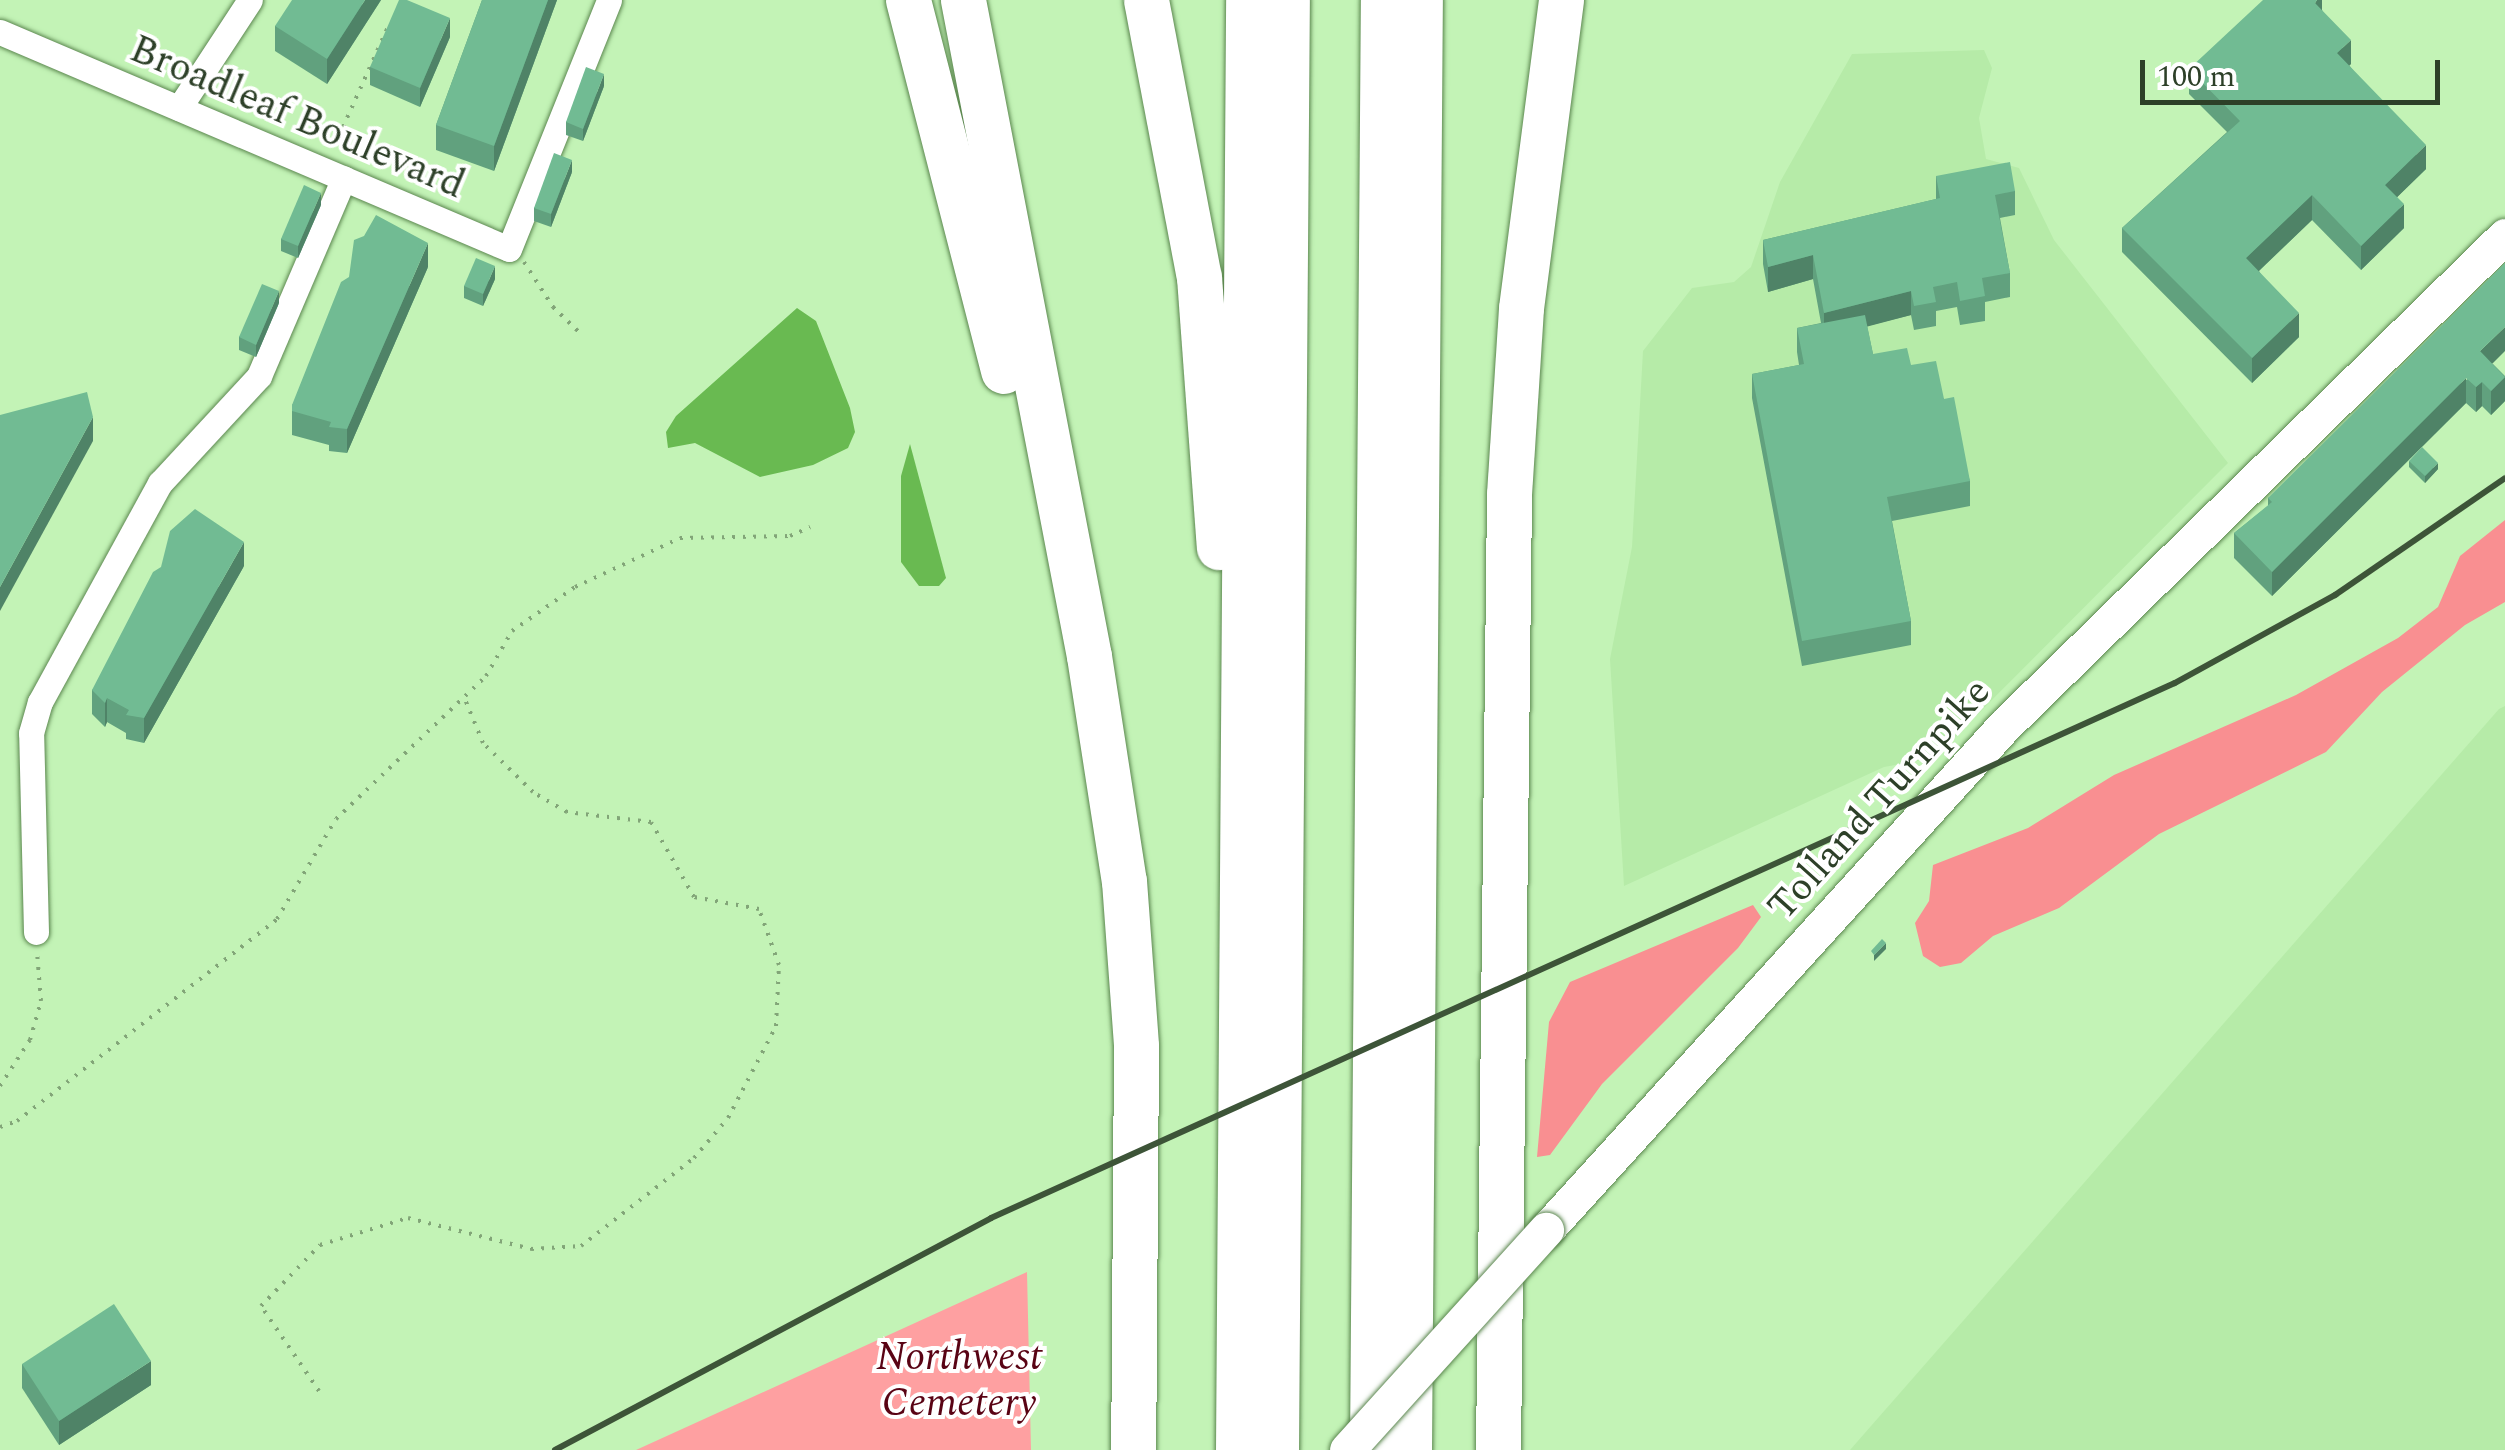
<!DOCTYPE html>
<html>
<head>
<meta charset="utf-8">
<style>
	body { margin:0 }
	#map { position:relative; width:2505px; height:1450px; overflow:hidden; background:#c3f3b6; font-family:Spectral,serif }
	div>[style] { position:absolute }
	.built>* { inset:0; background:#b6eba8 }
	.green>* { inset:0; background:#fea0a1 }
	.forest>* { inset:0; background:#f98f91 }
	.water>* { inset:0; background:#69ba51 }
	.path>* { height:4px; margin-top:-2px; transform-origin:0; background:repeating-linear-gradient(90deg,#82a578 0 2.5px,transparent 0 10.5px) }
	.roads { filter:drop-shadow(0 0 2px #5b874f) drop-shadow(0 0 2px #5b874f) }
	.street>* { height:25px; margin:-12.5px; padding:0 12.5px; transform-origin:12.5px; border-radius:12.5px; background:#fff }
	.secondary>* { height:35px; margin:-17.5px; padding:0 17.5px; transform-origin:17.5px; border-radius:17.5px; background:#fff }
	.highway>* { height:45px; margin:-22.5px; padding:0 22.5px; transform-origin:22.5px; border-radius:22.5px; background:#fff }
	.rail>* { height:6px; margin:-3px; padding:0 3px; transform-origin:3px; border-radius:3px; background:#3d5438 }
	.bridges { filter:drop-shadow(0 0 2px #5b874f) drop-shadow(0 0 2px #5b874f) }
	.secondary-bridge>* { height:35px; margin:-17.5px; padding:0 17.5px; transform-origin:17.5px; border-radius:17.5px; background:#fff }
	.wall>* { inset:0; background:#61a17e }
	.shaded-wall>* { inset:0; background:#4f8367 }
	.building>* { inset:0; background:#71bb93 }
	span { translate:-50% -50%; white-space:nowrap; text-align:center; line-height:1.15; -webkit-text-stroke:8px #fff; paint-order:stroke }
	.street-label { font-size:40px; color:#2d4028 }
	.park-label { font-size:40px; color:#590314; font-style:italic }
	.scale { position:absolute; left:2140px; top:60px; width:300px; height:45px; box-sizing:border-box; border:5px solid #2d4028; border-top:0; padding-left:12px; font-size:30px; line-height:35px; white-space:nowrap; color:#2d4028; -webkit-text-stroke:8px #fff; paint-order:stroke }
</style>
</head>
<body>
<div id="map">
	<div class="built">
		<i style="clip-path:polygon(1984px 50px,1992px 68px,1979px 118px,1986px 159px,2019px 168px,2054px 240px,2228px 463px,1934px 758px,1884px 767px,1624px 886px,1610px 659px,1632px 547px,1643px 351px,1692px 288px,1734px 282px,1751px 267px,1780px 182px,1852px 54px)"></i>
		<i style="clip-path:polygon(2505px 706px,2505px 1450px,1850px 1450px,2499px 709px)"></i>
	</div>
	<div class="green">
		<i style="clip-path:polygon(1027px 1272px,1031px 1450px,635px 1450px,636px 1450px)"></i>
	</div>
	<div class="forest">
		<i style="clip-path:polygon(2505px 520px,2505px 602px,2465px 625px,2382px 692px,2326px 752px,2159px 834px,2059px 908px,1993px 936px,1961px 963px,1940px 967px,1923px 956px,1915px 923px,1929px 901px,1933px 865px,2028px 828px,2114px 775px,2296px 695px,2398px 638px,2438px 607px,2460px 556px)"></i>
		<i style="clip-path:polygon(1753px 905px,1761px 917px,1738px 948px,1602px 1084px,1550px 1155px,1537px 1157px,1549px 1022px,1570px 982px)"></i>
	</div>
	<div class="water">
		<i style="clip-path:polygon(797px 308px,816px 321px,850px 408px,855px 432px,848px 448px,813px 465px,760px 477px,695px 443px,668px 448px,666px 432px,676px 416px)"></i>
		<i style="clip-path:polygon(910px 444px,946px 578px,939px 586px,919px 586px,901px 562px,901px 476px)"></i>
	</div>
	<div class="path">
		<i style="left:343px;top:127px;width:110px;rotate:-65.8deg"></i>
		<i style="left:524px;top:262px;width:54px;rotate:57.2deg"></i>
		<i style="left:553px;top:307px;width:35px;rotate:44deg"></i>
		<i style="left:0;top:1086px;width:55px;rotate:-56.9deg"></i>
		<i style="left:30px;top:1040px;width:41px;rotate:-74.2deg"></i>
		<i style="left:41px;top:1001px;width:49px;rotate:-94.7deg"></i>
		<i style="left:0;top:1127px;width:18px;rotate:-19deg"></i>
		<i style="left:17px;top:1121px;width:329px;rotate:-37.8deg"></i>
		<i style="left:277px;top:919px;width:116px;rotate:-59.5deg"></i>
		<i style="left:336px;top:819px;width:207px;rotate:-43.6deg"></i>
		<i style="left:486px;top:676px;width:52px;rotate:-60deg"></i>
		<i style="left:512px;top:631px;width:77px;rotate:-34.9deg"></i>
		<i style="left:575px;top:587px;width:116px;rotate:-25deg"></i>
		<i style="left:680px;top:538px;width:110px;rotate:-1deg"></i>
		<i style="left:790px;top:536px;width:22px;rotate:-24deg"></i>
		<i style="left:319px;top:1391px;width:103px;rotate:-124.3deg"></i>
		<i style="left:261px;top:1306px;width:85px;rotate:-46deg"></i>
		<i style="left:320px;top:1245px;width:92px;rotate:-17.1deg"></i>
		<i style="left:408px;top:1218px;width:127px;rotate:14.1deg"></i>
		<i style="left:531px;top:1249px;width:50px;rotate:-3.4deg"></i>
		<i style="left:581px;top:1246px;width:143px;rotate:-37.9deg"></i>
		<i style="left:694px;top:1158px;width:52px;rotate:-49.6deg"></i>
		<i style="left:728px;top:1118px;width:104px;rotate:-62.4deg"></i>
		<i style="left:776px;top:1026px;width:61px;rotate:-87.2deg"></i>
		<i style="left:779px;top:965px;width:59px;rotate:-109.7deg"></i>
		<i style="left:759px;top:909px;width:66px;rotate:-169.5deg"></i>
		<i style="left:694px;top:897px;width:86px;rotate:-119.8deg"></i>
		<i style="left:651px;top:822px;width:85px;rotate:-173.2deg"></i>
		<i style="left:567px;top:812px;width:39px;rotate:-150deg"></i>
		<i style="left:533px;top:792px;width:70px;rotate:-135.6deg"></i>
		<i style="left:483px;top:743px;width:50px;rotate:-112.4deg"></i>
	</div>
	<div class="roads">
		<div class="street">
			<i style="left:0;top:32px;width:553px;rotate:23.09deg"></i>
			<i style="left:509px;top:249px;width:268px;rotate:-68.1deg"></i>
			<i style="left:179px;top:108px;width:129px;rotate:-56.7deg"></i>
			<i style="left:36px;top:932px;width:199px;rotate:-91.4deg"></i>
			<i style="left:31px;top:733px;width:32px;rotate:-74deg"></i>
			<i style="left:40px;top:702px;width:250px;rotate:-61.3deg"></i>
			<i style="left:160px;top:483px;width:146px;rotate:-47.2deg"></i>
			<i style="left:259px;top:376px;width:215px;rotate:-66.8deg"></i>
		</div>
		<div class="secondary">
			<i style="left:1546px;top:1230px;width:680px;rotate:-47.74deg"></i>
			<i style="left:2003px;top:727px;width:702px;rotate:-44.37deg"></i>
		</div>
		<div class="highway">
			<i style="left:908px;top:0;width:383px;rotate:75.6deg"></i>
			<i style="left:963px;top:0;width:668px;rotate:79.13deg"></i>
			<i style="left:1089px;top:656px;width:228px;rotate:81.2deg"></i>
			<i style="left:1124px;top:881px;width:165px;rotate:85.8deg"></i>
			<i style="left:1136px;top:1046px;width:404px;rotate:90.4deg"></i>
			<i style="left:1146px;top:0;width:282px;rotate:79.2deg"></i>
			<i style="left:1199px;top:277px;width:271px;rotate:85.8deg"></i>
			<i style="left:1238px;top:1450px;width:1450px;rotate:-89.6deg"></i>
			<i style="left:1276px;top:1450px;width:1450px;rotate:-89.57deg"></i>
			<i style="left:1372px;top:1450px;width:1450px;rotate:-89.57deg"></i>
			<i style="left:1409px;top:1450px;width:1450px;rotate:-89.57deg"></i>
			<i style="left:1498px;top:1450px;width:956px;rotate:-89.34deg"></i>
			<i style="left:1509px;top:494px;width:186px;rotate:-86.3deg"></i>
			<i style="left:1521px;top:308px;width:311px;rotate:-82.6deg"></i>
		</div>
	</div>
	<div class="rail">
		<i style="left:555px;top:1450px;width:494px;rotate:-28deg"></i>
		<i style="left:991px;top:1218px;width:1299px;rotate:-24.32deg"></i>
		<i style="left:2175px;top:683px;width:183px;rotate:-28.8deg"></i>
		<i style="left:2335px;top:595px;width:206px;rotate:-34.5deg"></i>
	</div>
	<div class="bridges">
		<div class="secondary-bridge">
			<i style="left:1347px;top:1450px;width:297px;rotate:-47.9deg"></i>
		</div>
	</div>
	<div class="wall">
		<i style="clip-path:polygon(381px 0,327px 84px,275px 51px,275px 26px)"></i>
		<i style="clip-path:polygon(482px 0,557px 0,494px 171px,436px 150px,436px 125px)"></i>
		<i style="clip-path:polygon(2322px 0,2322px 10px,2351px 64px,2349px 65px,2426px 169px,2397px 197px,2404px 228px,2361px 270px,2312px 220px,2259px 271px,2299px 337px,2252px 383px,2122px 252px,2122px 228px,2227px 132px,2189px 94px,2189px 69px)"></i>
		<i style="clip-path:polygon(450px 37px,420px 107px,370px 85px,370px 67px)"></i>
		<i style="clip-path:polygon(604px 86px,583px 141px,566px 135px,566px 122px)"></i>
		<i style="clip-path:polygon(572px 172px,551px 227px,534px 221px,534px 208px)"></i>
		<i style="clip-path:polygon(1936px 176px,2015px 191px,2015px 215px,2000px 218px,2010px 273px,2010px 297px,1985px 302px,1985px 321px,1960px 325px,1957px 307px,1936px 311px,1936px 326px,1914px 330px,1911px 315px,1867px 326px,1873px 354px,1911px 365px,1944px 399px,1970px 481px,1970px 506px,1892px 521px,1911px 621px,1911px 645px,1802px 666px,1752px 398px,1752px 374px,1799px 365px,1797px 352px,1797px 328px,1821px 323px,1813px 279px,1768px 292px,1763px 264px,1763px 240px,1936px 199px)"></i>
		<i style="clip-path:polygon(321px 205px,298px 258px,281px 251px,281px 239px)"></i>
		<i style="clip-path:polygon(428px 267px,347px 453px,329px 451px,329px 445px,292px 435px,292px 405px)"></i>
		<i style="clip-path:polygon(495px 279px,483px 306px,464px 298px,464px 286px)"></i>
		<i style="clip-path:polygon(279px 303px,256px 357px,239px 350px,239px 337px)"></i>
		<i style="clip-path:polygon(2493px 364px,2505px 376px,2505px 401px,2491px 415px,2482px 406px,2476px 412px,2466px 403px,2272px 596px,2234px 558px,2234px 533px,2268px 506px,2268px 498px)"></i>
		<i style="clip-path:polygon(2409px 461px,2438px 469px,2425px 483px,2409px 467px)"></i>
		<i style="clip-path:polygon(244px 566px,144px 743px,126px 739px,126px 733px,107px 722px,105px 727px,92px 714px,92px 690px)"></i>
		<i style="clip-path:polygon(22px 1364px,151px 1385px,59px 1445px,22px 1388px)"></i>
	</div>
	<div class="shaded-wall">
		<i style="clip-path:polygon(365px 0,381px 0,327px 84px,327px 59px)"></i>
		<i style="clip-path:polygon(548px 0,557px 0,494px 171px,494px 146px)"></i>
		<i style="clip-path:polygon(2317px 0,2322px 0,2322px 20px,2315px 3px)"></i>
		<i style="clip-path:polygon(450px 18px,450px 37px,420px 107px,420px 88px)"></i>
		<i style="clip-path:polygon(2351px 40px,2351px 64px,2337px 77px,2337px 53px)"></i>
		<i style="clip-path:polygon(604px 74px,604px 86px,583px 141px,583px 129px)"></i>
		<i style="clip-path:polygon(2426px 145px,2426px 169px,2385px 209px,2385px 185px)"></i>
		<i style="clip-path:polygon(572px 160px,572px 172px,551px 227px,551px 214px)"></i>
		<i style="clip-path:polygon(321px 193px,321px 205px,298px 258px,298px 246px)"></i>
		<i style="clip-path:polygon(2312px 195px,2312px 220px,2246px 283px,2246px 258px)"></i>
		<i style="clip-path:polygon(2404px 204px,2404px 228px,2361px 270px,2361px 246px)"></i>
		<i style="clip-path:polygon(428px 243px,428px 267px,347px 453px,347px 429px)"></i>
		<i style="clip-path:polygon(1813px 255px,1813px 279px,1768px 292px,1768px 267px)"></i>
		<i style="clip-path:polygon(495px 266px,495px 279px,483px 306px,483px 294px)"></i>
		<i style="clip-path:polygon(279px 291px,279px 303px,256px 357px,256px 345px)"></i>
		<i style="clip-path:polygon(1911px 291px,1911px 315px,1824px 338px,1824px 313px)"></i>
		<i style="clip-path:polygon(2299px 313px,2299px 337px,2252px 383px,2252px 358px)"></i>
		<i style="clip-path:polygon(2505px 327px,2505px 351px,2480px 376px,2480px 351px)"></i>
		<i style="clip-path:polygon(2505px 377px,2505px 401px,2491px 415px,2491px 391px)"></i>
		<i style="clip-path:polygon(2466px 378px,2466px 403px,2272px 596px,2272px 572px)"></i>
		<i style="clip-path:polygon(2482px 382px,2482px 406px,2476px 412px,2476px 387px)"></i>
		<i style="clip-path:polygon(93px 417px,93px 441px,0 611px,0 587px)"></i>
		<i style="clip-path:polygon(2438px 463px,2438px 469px,2425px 483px,2425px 476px)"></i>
		<i style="clip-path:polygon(244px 542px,244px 566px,144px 743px,144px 718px)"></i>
		<i style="clip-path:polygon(107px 698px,107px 722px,105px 727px,105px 703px)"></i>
		<i style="clip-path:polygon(1886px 943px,1886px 949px,1874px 961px,1874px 955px)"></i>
		<i style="clip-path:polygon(151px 1361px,151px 1385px,59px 1445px,59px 1421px)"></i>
	</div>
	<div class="building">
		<i style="clip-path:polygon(292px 0,365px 0,327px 59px,275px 26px)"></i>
		<i style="clip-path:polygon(399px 0,407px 0,450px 18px,420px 88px,370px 67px)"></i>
		<i style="clip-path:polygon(482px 0,548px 0,494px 146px,436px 125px)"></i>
		<i style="clip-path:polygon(2263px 0,2317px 0,2315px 3px,2351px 40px,2337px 53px,2426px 145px,2385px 185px,2404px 204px,2361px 246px,2312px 195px,2246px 258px,2299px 313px,2252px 358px,2122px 228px,2240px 121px,2189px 69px)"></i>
		<i style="clip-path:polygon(586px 67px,604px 74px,583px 129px,566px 122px)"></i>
		<i style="clip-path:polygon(554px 153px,572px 160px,551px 214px,534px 208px)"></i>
		<i style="clip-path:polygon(2010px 162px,2015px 191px,1995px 195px,2010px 273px,1982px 278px,1985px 296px,1960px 301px,1957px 282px,1933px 287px,1936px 302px,1914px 306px,1911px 291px,1824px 313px,1813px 255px,1768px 267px,1763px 240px,1940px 198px,1936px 176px)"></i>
		<i style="clip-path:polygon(304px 185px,321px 193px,298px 246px,281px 239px)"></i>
		<i style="clip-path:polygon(376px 215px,428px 243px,347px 429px,329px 427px,331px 422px,292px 411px,292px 405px,341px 282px,349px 277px,354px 240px,364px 236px)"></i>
		<i style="clip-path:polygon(476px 258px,495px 266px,483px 294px,464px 286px)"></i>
		<i style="clip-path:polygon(2505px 263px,2505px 327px,2480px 351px,2505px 377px,2491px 391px,2482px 382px,2476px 387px,2466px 378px,2272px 572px,2234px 533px,2272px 502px,2268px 498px)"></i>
		<i style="clip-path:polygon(262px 284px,279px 291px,256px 345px,239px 337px)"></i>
		<i style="clip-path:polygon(1865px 315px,1873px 354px,1907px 348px,1911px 365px,1936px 361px,1944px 399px,1954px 397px,1970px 481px,1887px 497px,1911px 621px,1802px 641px,1752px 374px,1804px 364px,1797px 328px)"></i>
		<i style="clip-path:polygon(87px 392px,93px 417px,0 587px,0 415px)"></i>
		<i style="clip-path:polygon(2422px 447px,2438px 463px,2425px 476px,2409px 461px)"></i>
		<i style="clip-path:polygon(195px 509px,244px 542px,144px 718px,126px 715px,129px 710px,107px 698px,105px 703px,92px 690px,153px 572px,161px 567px,170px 531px)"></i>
		<i style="clip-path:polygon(1882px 939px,1886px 943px,1874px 955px,1871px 951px)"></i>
		<i style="clip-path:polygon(114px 1304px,151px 1361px,59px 1421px,22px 1364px)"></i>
	</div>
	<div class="street-label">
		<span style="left:297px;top:118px;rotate:23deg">Broadleaf Boulevard</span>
		<span style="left:1880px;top:800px;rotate:-48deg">Tolland Turnpike</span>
	</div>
	<div class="park-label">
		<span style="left:959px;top:1381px">Northwest<br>Cemetery</span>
	</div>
	<div class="scale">100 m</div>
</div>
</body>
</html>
